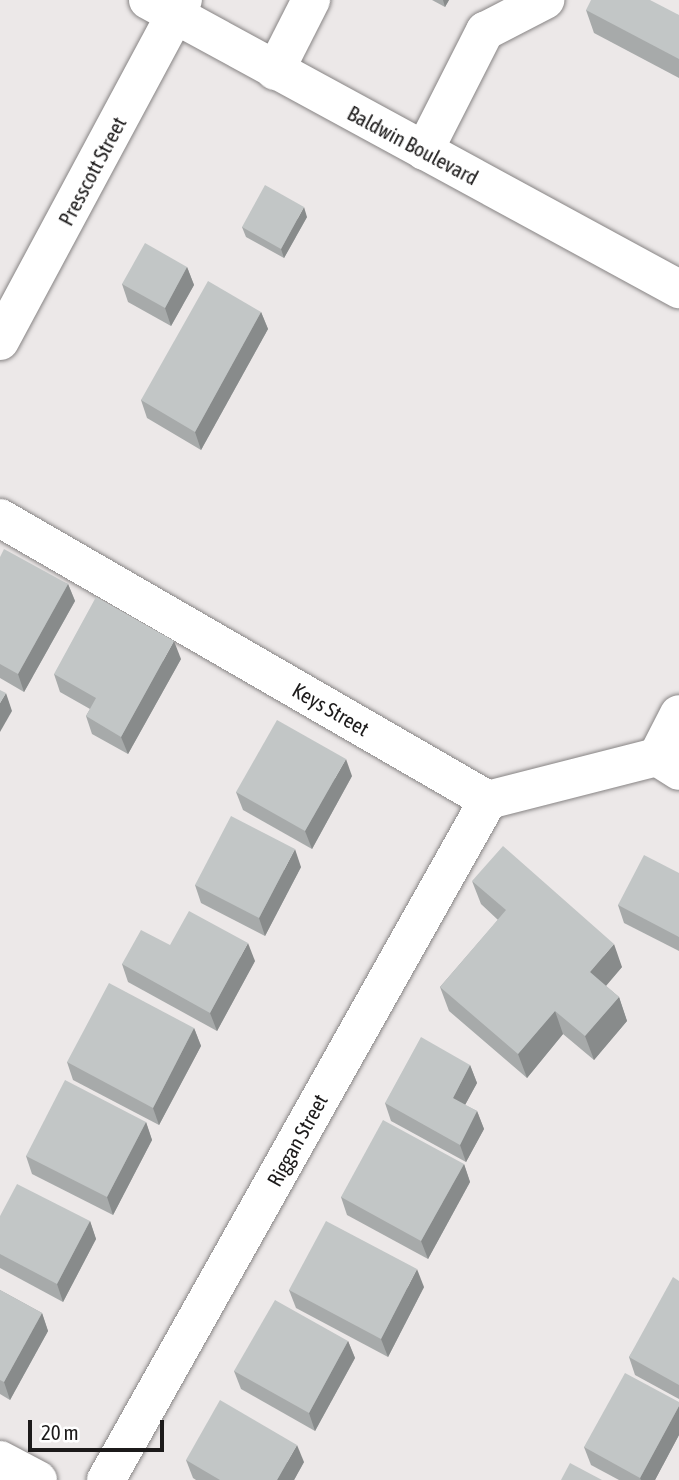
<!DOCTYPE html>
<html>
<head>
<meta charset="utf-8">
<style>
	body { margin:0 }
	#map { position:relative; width:679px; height:1480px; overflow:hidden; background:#ece8e8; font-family:"Asap Condensed",sans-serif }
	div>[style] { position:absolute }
	.roads { filter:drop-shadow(0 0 2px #878484) drop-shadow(0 0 2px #878484) }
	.minor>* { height:38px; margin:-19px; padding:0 19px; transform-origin:19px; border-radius:19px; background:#fff }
	.major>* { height:38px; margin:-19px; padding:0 19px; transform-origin:19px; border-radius:19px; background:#fff }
	.wall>* { inset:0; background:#a7aaaa }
	.shaded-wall>* { inset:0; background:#888b8b }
	.building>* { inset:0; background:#c2c6c6 }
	span { translate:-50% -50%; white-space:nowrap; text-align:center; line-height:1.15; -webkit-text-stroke:5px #fff; paint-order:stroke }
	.street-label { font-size:21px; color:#1c1a1a }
	.scale { position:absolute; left:28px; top:1420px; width:136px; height:32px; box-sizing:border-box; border:4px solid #1c1a1a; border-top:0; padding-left:9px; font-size:21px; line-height:24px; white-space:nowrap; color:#1c1a1a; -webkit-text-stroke:5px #fff; paint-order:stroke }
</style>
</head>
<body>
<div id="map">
	<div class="roads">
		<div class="minor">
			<i style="left:275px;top:71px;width:80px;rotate:-63.1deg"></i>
			<i style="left:424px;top:151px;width:135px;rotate:-63.1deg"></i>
			<i style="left:485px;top:31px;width:68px;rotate:-27.3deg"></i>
			<i style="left:0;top:518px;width:564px;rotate:30.02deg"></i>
			<i style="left:488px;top:800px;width:174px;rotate:-14.3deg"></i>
			<i style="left:657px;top:757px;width:26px;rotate:32deg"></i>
			<i style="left:657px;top:757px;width:48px;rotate:-62.9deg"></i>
			<i style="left:0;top:1460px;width:43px;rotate:27.8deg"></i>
			<i style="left:106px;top:1480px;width:780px;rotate:-60.67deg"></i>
		</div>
		<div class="major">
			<i style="left:148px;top:0;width:605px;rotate:28.56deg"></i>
			<i style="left:0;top:341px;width:387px;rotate:-61.8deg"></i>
		</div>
	</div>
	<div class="wall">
		<i style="clip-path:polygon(432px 0,449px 0,445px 7px)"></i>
		<i style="clip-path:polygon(586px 10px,679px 15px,679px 78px,594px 33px)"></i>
		<i style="clip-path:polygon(307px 217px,284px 258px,246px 237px,242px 227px)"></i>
		<i style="clip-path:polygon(187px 267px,194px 285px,171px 326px,128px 302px,122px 284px)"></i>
		<i style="clip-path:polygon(261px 312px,268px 329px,201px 450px,147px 418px,141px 400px)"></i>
		<i style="clip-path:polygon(0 557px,68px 584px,75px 601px,24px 692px,0 678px)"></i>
		<i style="clip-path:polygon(181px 659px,128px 754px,92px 734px,86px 716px,90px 709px,60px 692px,54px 674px)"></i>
		<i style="clip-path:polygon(352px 776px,312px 849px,243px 810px,236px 792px)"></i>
		<i style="clip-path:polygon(301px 867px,265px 936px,201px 903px,195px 885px)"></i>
		<i style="clip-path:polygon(679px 873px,679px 951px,624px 923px,618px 905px)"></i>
		<i style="clip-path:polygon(472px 881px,622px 967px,606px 986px,619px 997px,627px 1021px,594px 1060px,563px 1034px,527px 1078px,449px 1011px,440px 987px,498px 920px,481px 904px)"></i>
		<i style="clip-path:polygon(170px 945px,255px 961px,217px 1031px,128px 982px,122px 964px)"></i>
		<i style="clip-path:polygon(194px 1028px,201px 1046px,159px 1125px,73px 1080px,67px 1062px)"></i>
		<i style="clip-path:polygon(470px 1065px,477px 1083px,465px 1105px,477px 1111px,484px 1129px,466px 1162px,391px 1121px,385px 1103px)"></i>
		<i style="clip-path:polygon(146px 1122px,152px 1140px,113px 1215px,32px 1174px,26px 1156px)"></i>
		<i style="clip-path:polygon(464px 1164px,470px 1182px,428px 1259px,347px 1215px,341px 1197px)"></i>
		<i style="clip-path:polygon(0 1216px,90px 1221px,96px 1239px,63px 1302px,0 1268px)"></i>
		<i style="clip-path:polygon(679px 1281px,679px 1399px,635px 1375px,629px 1357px)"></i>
		<i style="clip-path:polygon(424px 1287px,388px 1357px,296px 1308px,289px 1290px)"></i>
		<i style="clip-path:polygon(0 1290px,42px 1313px,48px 1331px,10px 1400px,0 1394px)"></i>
		<i style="clip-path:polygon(348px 1341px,355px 1358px,315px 1431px,241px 1389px,234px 1371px)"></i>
		<i style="clip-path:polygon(679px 1402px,679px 1435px,655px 1480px,619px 1480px,591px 1465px,584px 1447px)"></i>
		<i style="clip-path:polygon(186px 1460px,304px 1462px,294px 1480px,196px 1480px,193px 1478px)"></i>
	</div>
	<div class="shaded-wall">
		<i style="clip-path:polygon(443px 0,449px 0,445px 7px)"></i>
		<i style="clip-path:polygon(304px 207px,307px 217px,284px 258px,281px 249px)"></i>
		<i style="clip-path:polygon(187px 267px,194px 285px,171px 326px,165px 308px)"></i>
		<i style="clip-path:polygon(261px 312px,268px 329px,201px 450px,195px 432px)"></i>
		<i style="clip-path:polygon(68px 584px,75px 601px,24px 692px,18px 674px)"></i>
		<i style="clip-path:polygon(174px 641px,181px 659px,128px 754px,121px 737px)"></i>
		<i style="clip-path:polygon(6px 693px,12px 711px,0 732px,0 703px)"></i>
		<i style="clip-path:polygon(346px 759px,352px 776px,312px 849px,305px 831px)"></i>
		<i style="clip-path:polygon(295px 849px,301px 867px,265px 936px,259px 918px)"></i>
		<i style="clip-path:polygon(248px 943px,255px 961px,217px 1031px,210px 1013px)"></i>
		<i style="clip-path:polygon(614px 944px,622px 967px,598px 995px,590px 972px)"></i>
		<i style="clip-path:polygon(619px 997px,627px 1021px,594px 1060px,585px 1036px)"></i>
		<i style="clip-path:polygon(555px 1011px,563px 1034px,527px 1078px,518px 1054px)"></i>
		<i style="clip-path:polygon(194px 1028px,201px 1046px,159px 1125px,153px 1108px)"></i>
		<i style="clip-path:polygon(470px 1065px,477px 1083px,459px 1116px,453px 1098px)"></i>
		<i style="clip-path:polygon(477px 1111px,484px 1129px,466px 1162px,460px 1145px)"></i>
		<i style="clip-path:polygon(146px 1122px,152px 1140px,113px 1215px,107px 1197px)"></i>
		<i style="clip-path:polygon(464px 1164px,470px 1182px,428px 1259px,421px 1241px)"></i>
		<i style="clip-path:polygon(90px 1221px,96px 1239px,63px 1302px,57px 1284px)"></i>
		<i style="clip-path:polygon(417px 1269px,424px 1287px,388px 1357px,381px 1339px)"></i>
		<i style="clip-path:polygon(42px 1313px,48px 1331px,10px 1400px,4px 1382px)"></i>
		<i style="clip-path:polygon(348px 1341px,355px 1358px,315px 1431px,309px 1413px)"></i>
		<i style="clip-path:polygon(679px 1406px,679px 1435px,655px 1480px,641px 1480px,640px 1478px)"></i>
		<i style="clip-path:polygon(297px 1445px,304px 1462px,294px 1480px,277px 1480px)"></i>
	</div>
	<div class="building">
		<i style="clip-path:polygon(591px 0,650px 0,679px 15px,679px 59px,586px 10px)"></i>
		<i style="clip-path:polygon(265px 185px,304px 207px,281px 249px,242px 227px)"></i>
		<i style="clip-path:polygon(145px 243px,187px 267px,165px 308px,122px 284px)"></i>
		<i style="clip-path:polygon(208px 281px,261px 312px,195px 432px,141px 400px)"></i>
		<i style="clip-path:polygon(4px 549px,68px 584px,18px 674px,0 664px,0 557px)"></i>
		<i style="clip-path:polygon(96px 597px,174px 641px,121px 737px,86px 716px,96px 698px,54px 674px)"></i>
		<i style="clip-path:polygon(0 690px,6px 693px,0 703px)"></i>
		<i style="clip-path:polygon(277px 720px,346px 759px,305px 831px,236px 792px)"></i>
		<i style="clip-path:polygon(231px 816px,295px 849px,259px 918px,195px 885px)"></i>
		<i style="clip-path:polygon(503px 846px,614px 944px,590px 972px,619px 997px,585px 1036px,555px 1011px,518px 1054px,440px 987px,506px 910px,472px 881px)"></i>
		<i style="clip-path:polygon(644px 855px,679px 873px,679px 937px,618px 905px)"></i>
		<i style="clip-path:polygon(189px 911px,248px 943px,210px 1013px,122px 964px,141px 930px,170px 945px)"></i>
		<i style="clip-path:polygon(109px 983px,194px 1028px,153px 1108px,67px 1062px)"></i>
		<i style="clip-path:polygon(421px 1037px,470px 1065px,453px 1098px,477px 1111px,460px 1145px,385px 1103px)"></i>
		<i style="clip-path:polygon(65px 1080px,146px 1122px,107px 1197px,26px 1156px)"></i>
		<i style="clip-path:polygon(383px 1120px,464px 1164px,421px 1241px,341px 1197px)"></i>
		<i style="clip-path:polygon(17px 1184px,90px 1221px,57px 1284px,0 1254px,0 1216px)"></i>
		<i style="clip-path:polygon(326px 1221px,417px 1269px,381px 1339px,289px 1290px)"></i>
		<i style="clip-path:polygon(673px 1277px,679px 1281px,679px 1385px,629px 1357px)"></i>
		<i style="clip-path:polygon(0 1290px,42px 1313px,4px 1382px,0 1380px)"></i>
		<i style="clip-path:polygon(275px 1300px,348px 1341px,309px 1413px,234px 1371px)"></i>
		<i style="clip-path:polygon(625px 1373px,679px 1402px,679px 1406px,640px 1478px,584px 1447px)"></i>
		<i style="clip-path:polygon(220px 1400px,297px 1445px,277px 1480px,220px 1480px,186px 1460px)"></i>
		<i style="clip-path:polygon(570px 1463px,602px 1480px,561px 1480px)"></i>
	</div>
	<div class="street-label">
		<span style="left:413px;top:145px;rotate:28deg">Baldwin Boulevard</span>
		<span style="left:92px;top:171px;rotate:-62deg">Presscott Street</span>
		<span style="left:331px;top:709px;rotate:30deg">Keys Street</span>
		<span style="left:297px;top:1140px;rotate:-61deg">Riggan Street</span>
	</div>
	<div class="scale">20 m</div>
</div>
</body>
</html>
